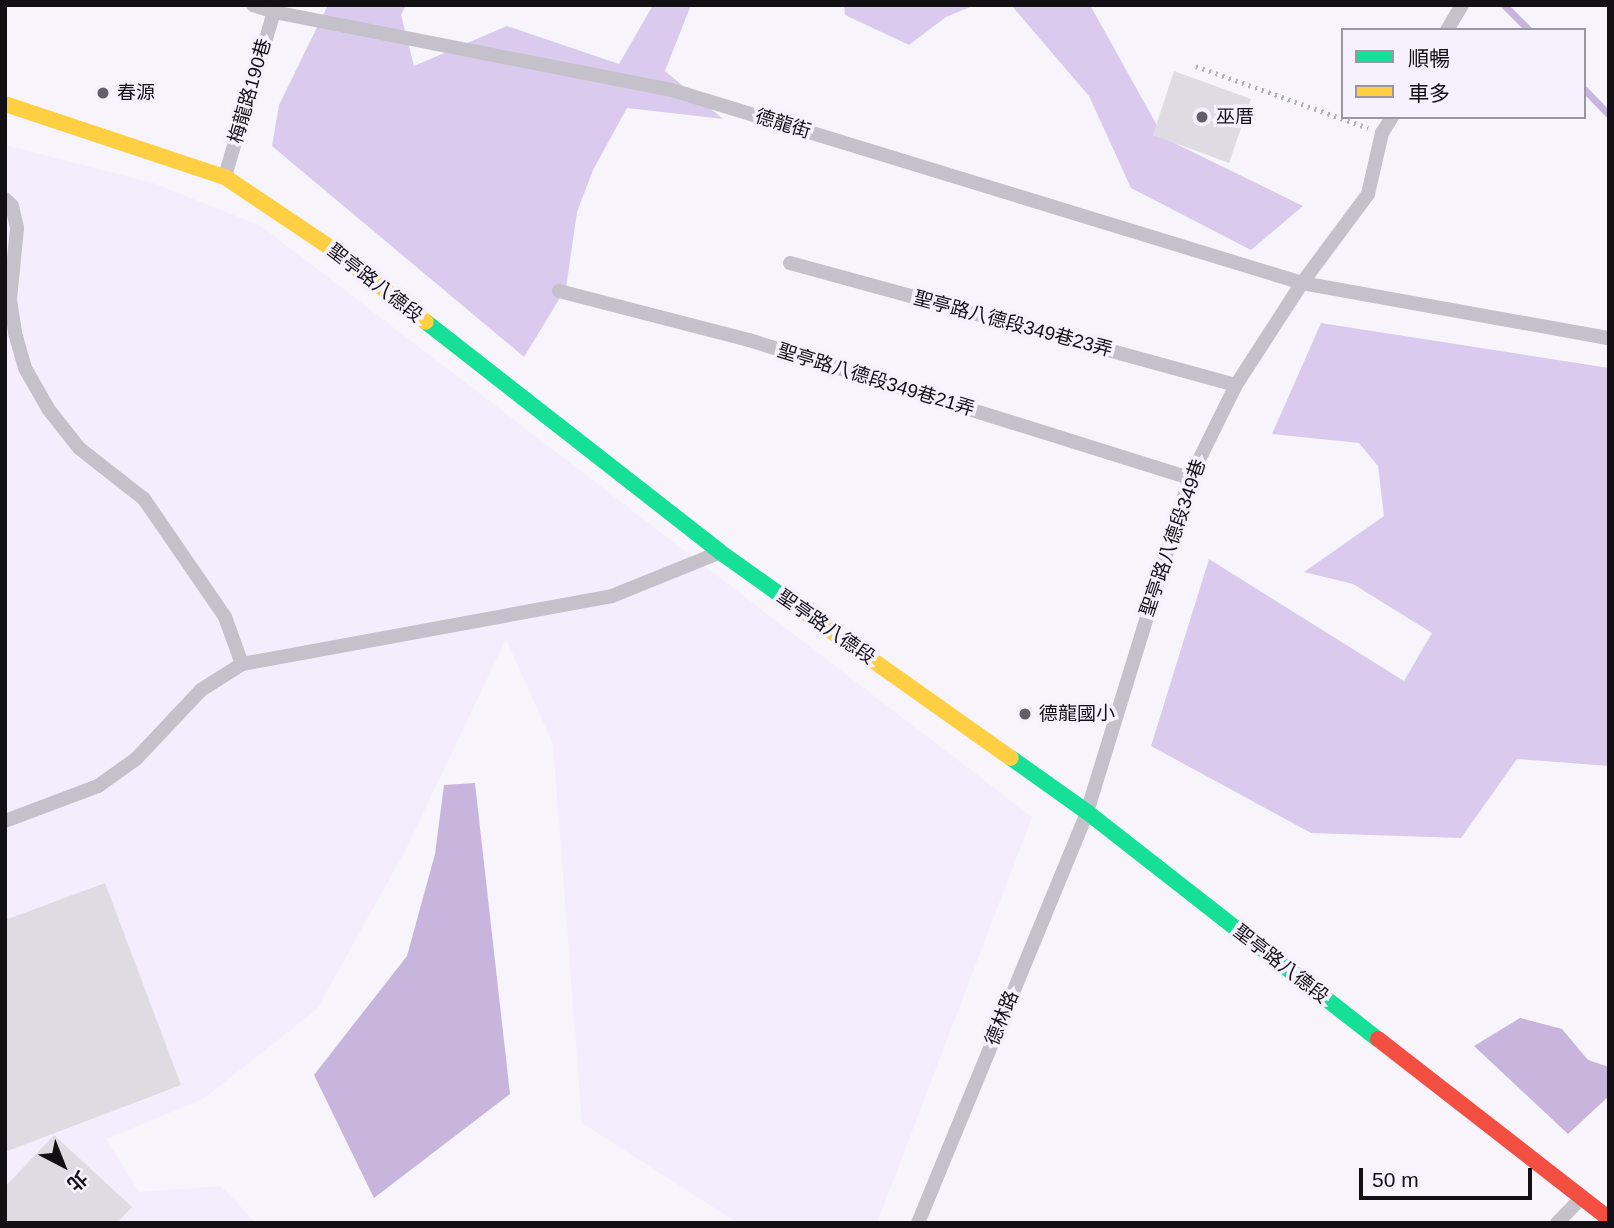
<!DOCTYPE html>
<html>
<head>
<meta charset="utf-8">
<style>
	body { margin:0 }
	#map { position:relative; width:1614px; height:1228px; overflow:hidden; background:#f7f4fb; font-family:Arial,"Noto Sans TC",sans-serif }
	div>[style] { position:absolute }
	.built>* { inset:0; background:#f4edfd }
	.forest>* { inset:0; background:#dacbee }
	.water>* { inset:0; background:#c7b5de }
	.stream>* { height:7px; margin:-3.5px; padding:0 3.5px; transform-origin:3.5px; border-radius:3.5px; background:#c7b5de }
	.building>* { inset:0; background:#dedce2 }
	.path>* { height:4.5px; margin-top:-2.25px; transform-origin:0; background:repeating-linear-gradient(90deg,#b2afb6 0 2px,transparent 0 7px) }
	.lane>* { height:14px; margin:-7px; padding:0 7px; transform-origin:7px; border-radius:7px; background:#c5c1cb }
	.fast>* { height:16px; margin:-8px; padding:0 8px; transform-origin:8px; border-radius:8px; background:#16e098 }
	.slow>* { height:16px; margin:-8px; padding:0 8px; transform-origin:8px; border-radius:8px; background:#ffcf43 }
	.jam>* { height:16px; margin:-8px; padding:0 8px; transform-origin:8px; border-radius:8px; background:#f24e42 }
	.dots>* { width:19px; height:19px; translate:-50% -50%; box-sizing:border-box; border:4px solid #f7f1fe; border-radius:50% }
	span { translate:-50% -50%; white-space:nowrap; text-align:center; line-height:1.15; -webkit-text-stroke:7px #f7f1fe; paint-order:stroke }
	.street-label { font-size:19px; color:#121015 }
	.poi-label { font-size:19px; color:#121015 }
	.left { translate:0 -50%; text-align:left }
	.frame { position:absolute; inset:0; border:7px solid #121015; pointer-events:none }
	.legend { position:absolute; left:1341px; top:28px; width:245px; height:91px; box-sizing:border-box; background:#f7f1fe; border:2px solid #9b97a1; margin:0; padding:9px 12px; list-style:none; font-size:21px; color:#121015 }
	.legend li { display:flex; align-items:center; gap:14px; height:35px }
	.legend b { width:35px; border:2px solid #9b97a1 }
	.north { position:absolute; left:28px; top:1130px; width:70px; height:70px; -webkit-text-stroke:5px #f7f1fe; paint-order:stroke; rotate:138deg; font-size:19px; font-weight:700; line-height:28px; text-align:center; color:#121015 }
	.north::after { content:''; display:block; margin:auto; width:24px; height:32px; background:#121015; clip-path:polygon(50% 0,100% 100%,50% 72%,0 100%) }
	.scale { position:absolute; left:1359px; top:1168px; width:173px; height:32px; box-sizing:border-box; border:4px solid #121015; border-top:0; padding-left:9px; font-size:21px; line-height:24px; white-space:nowrap; color:#121015; -webkit-text-stroke:5px #f7f1fe; paint-order:stroke }
</style>
</head>
<body>
<div id="map">
	<div class="built">
		<i style="clip-path:polygon(5px 145px,153px 183px,261px 226px,1032px 817px,877px 1223px,738px 1223px,582px 1123px,553px 744px,506px 639px,406px 849px,317px 1009px,203px 1099px,106px 1139px,139px 1192px,221px 1186px,256px 1223px,5px 1223px)"></i>
	</div>
	<div class="forest">
		<i style="clip-path:polygon(328px 5px,406px 5px,401px 15px,414px 66px,507px 26px,619px 64px,653px 5px,691px 5px,665px 71px,723px 119px,627px 108px,593px 170px,577px 212px,566px 288px,524px 357px,272px 146px,279px 105px)"></i>
		<i style="clip-path:polygon(844px 5px,975px 5px,946px 17px,909px 45px,845px 15px)"></i>
		<i style="clip-path:polygon(1011px 5px,1090px 5px,1164px 138px,1303px 206px,1251px 250px,1131px 188px,1089px 96px)"></i>
		<i style="clip-path:polygon(1321px 323px,1609px 368px,1609px 766px,1517px 759px,1461px 838px,1311px 833px,1151px 746px,1209px 559px,1404px 681px,1432px 633px,1353px 584px,1304px 572px,1384px 516px,1378px 466px,1359px 443px,1272px 434px)"></i>
	</div>
	<div class="water">
		<i style="clip-path:polygon(475px 783px,510px 1094px,374px 1198px,314px 1075px,407px 956px,435px 854px,444px 785px)"></i>
		<i style="clip-path:polygon(1520px 1018px,1562px 1029px,1588px 1060px,1609px 1067px,1609px 1096px,1568px 1134px,1474px 1046px)"></i>
	</div>
	<div class="stream">
		<i style="left:1504px;top:5px;width:35px;rotate:45deg"></i>
		<i style="left:1584px;top:89px;width:36px;rotate:46deg"></i>
	</div>
	<div class="building">
		<i style="clip-path:polygon(1174px 71px,1251px 99px,1229px 163px,1153px 135px)"></i>
		<i style="clip-path:polygon(105px 883px,181px 1085px,5px 1152px,5px 920px)"></i>
		<i style="clip-path:polygon(54px 1135px,132px 1207px,117px 1223px,5px 1223px,5px 1187px)"></i>
	</div>
	<div class="path">
		<i style="left:1196px;top:66px;width:183px;rotate:19.8deg"></i>
	</div>
	<div class="lane">
		<i style="left:253px;top:5px;width:22px;rotate:18deg"></i>
		<i style="left:274px;top:12px;width:406px;rotate:11.1deg"></i>
		<i style="left:672px;top:90px;width:659px;rotate:17.03deg"></i>
		<i style="left:1302px;top:283px;width:312px;rotate:10.2deg"></i>
		<i style="left:1447px;top:30px;width:29px;rotate:-59deg"></i>
		<i style="left:225px;top:176px;width:171px;rotate:-73.4deg"></i>
		<i style="left:274px;top:12px;width:8px;rotate:-60deg"></i>
		<i style="left:5px;top:199px;width:10px;rotate:45deg"></i>
		<i style="left:12px;top:206px;width:23px;rotate:77deg"></i>
		<i style="left:17px;top:228px;width:72px;rotate:95.6deg"></i>
		<i style="left:10px;top:300px;width:33px;rotate:81deg"></i>
		<i style="left:15px;top:333px;width:36px;rotate:74deg"></i>
		<i style="left:25px;top:368px;width:48px;rotate:60.3deg"></i>
		<i style="left:49px;top:410px;width:48px;rotate:51.7deg"></i>
		<i style="left:79px;top:448px;width:83px;rotate:38.1deg"></i>
		<i style="left:144px;top:499px;width:143px;rotate:55.5deg"></i>
		<i style="left:225px;top:617px;width:50px;rotate:70.1deg"></i>
		<i style="left:790px;top:263px;width:462px;rotate:15.3deg"></i>
		<i style="left:559px;top:291px;width:196px;rotate:14.5deg"></i>
		<i style="left:749px;top:340px;width:462px;rotate:17.4deg"></i>
		<i style="left:5px;top:821px;width:99px;rotate:-20.6deg"></i>
		<i style="left:98px;top:786px;width:47px;rotate:-35.4deg"></i>
		<i style="left:136px;top:759px;width:95px;rotate:-46.7deg"></i>
		<i style="left:201px;top:690px;width:49px;rotate:-32.4deg"></i>
		<i style="left:242px;top:664px;width:376px;rotate:-10.4deg"></i>
		<i style="left:612px;top:596px;width:112px;rotate:-22deg"></i>
		<i style="left:918px;top:1223px;width:444px;rotate:-67.6deg"></i>
		<i style="left:1087px;top:812px;width:350px;rotate:-72.9deg"></i>
		<i style="left:1190px;top:478px;width:104px;rotate:-63.7deg"></i>
		<i style="left:1236px;top:385px;width:121px;rotate:-57.1deg"></i>
		<i style="left:1302px;top:283px;width:111px;rotate:-53.4deg"></i>
		<i style="left:1368px;top:194px;width:63px;rotate:-77.1deg"></i>
		<i style="left:1382px;top:133px;width:19px;rotate:-58deg"></i>
		<i style="left:1557px;top:1223px;width:33px;rotate:-46deg"></i>
	</div>
	<div class="fast">
		<i style="left:426px;top:322px;width:373px;rotate:38deg"></i>
		<i style="left:720px;top:552px;width:93px;rotate:35.4deg"></i>
		<i style="left:1011px;top:758px;width:93px;rotate:35.4deg"></i>
		<i style="left:1087px;top:812px;width:369px;rotate:38deg"></i>
	</div>
	<div class="slow">
		<i style="left:5px;top:104px;width:232px;rotate:18.4deg"></i>
		<i style="left:225px;top:177px;width:133px;rotate:33.9deg"></i>
		<i style="left:335px;top:251px;width:115px;rotate:38deg"></i>
		<i style="left:796px;top:606px;width:263px;rotate:35.3deg"></i>
	</div>
	<div class="jam">
		<i style="left:1378px;top:1039px;width:293px;rotate:37.9deg"></i>
	</div>
	<div class="dots">
		<i style="left:103px;top:93px;background:#626066"></i>
		<i style="left:1202px;top:117px;background:#626066"></i>
		<i style="left:1025px;top:714px;background:#626066"></i>
	</div>
	<div class="street-label">
		<span style="left:250px;top:91px;rotate:-74deg">梅龍路190巷</span>
		<span style="left:783px;top:124px;rotate:17deg">德龍街</span>
		<span style="left:375px;top:283px;rotate:38deg">聖亭路八德段</span>
		<span style="left:1013px;top:324px;rotate:15deg">聖亭路八德段349巷23弄</span>
		<span style="left:876px;top:380px;rotate:17deg">聖亭路八德段349巷21弄</span>
		<span style="left:1173px;top:538px;rotate:-71deg">聖亭路八德段349巷</span>
		<span style="left:826px;top:627px;rotate:35deg">聖亭路八德段</span>
		<span style="left:1281px;top:964px;rotate:38deg">聖亭路八德段</span>
		<span style="left:1002px;top:1018px;rotate:-68deg">德林路</span>
	</div>
	<div class="poi-label">
		<span class="left" style="left:117px;top:93px">春源</span>
		<span class="left" style="left:1216px;top:117px">巫厝</span>
		<span class="left" style="left:1039px;top:714px">德龍國小</span>
	</div>
	<div class="frame"></div>
	<ul class="legend">
	<li><b style="height:9px;background:#16e098"></b>順暢</li>
	<li><b style="height:9px;background:#ffcf43"></b>車多</li>
	</ul>
	<div class="north">北</div>
	<div class="scale">50 m</div>
</div>
</body>
</html>
